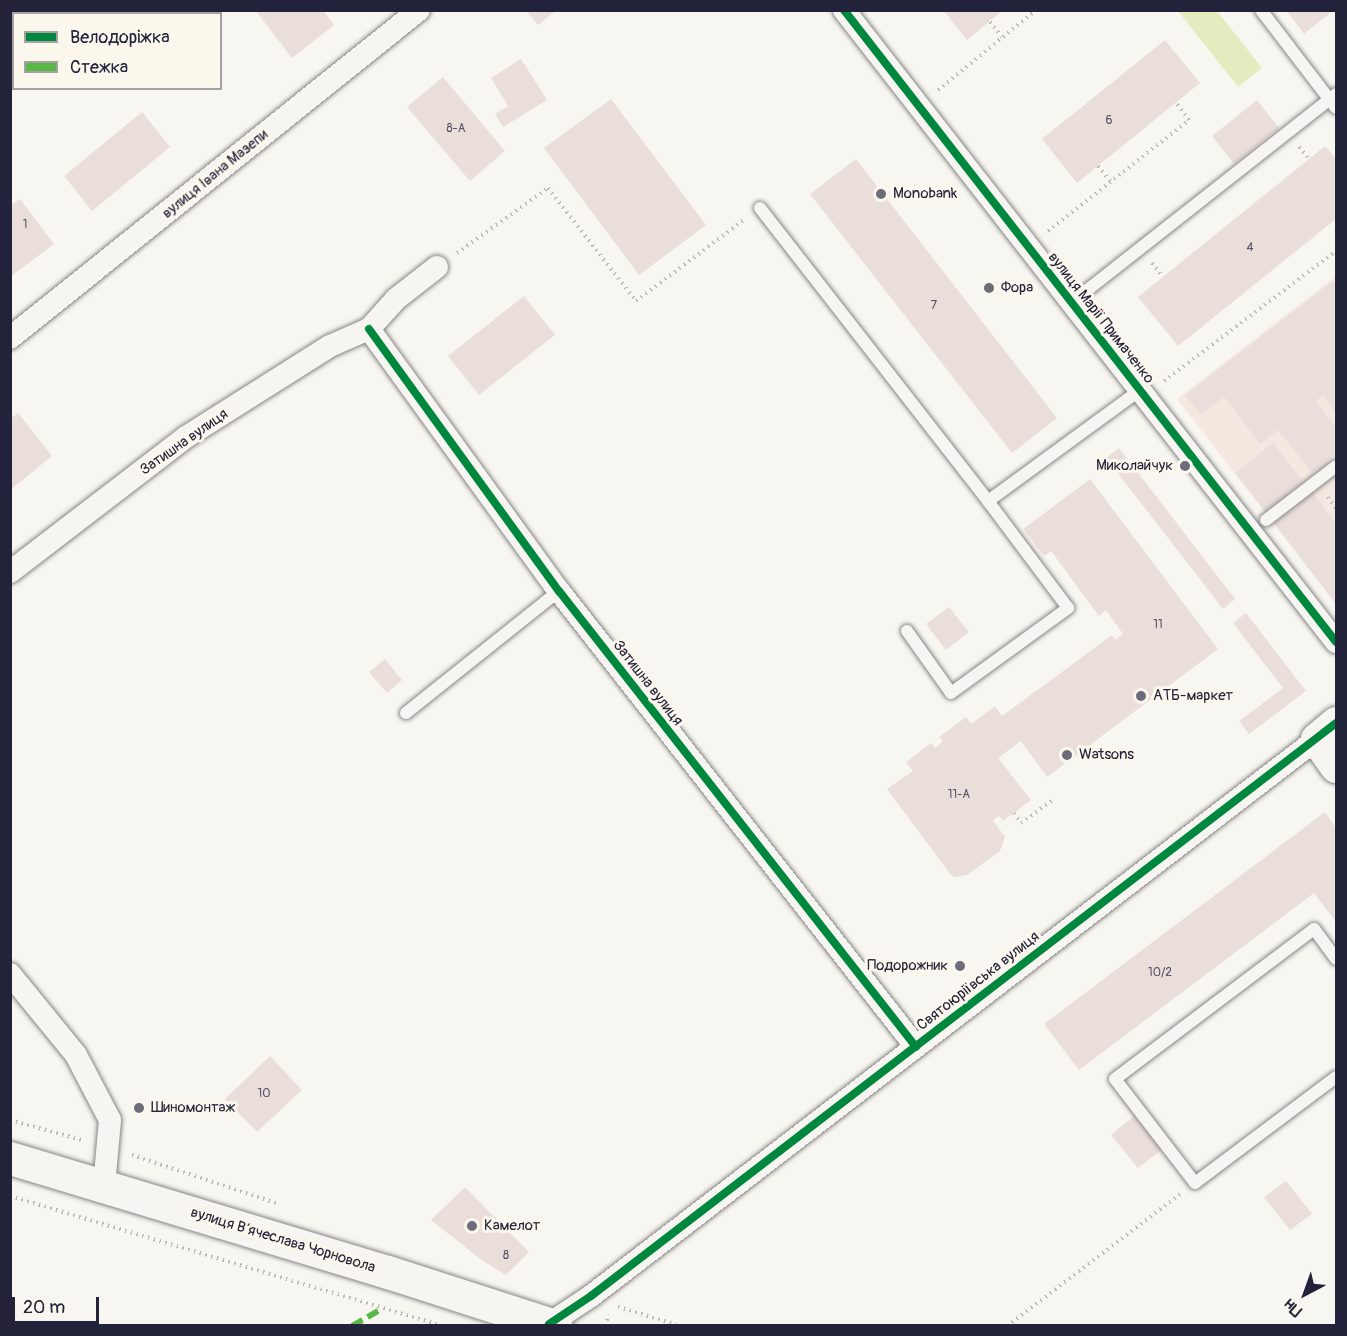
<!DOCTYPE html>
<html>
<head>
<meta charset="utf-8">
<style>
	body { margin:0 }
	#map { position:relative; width:1347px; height:1336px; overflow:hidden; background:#f8f6f0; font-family:Pangolin,sans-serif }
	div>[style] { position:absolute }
	.built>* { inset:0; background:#f5e8e1 }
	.green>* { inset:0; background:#e4ecbf }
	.building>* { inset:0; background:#eadedb }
	.path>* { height:4px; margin-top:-2px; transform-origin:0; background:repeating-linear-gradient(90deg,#bcbab9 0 1.5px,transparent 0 6px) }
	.roads { filter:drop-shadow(0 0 2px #878688) drop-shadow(0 0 2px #878688) }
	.lane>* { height:12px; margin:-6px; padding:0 6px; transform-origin:6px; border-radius:6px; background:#f6f5f1 }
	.street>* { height:22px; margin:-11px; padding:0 11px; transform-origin:11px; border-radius:11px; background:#f6f5f1 }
	.secondary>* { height:33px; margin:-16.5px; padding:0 16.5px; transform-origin:16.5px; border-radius:16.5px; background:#f6f5f1 }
	.quiet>* { height:6px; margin-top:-3px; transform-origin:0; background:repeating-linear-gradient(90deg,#58b947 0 12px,transparent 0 18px) }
	.cycleway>* { height:8px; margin:-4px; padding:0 4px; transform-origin:4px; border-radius:4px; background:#00873e }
	.dots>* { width:16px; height:16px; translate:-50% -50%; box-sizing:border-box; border:3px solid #fbf7ec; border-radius:50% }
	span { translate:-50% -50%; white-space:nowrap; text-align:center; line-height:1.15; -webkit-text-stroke:6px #fbf7ec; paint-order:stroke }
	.number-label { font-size:12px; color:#545163 }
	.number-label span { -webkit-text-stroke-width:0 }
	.street-label { font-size:15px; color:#22223b }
	.poi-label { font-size:15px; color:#22223b }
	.left { translate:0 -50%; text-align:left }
	.right { translate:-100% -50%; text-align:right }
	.frame { position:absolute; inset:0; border:12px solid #22223b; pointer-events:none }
	.legend { position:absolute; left:12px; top:12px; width:210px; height:78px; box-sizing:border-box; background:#fbf7ec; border:2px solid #a4a2a5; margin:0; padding:8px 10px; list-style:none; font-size:18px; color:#22223b }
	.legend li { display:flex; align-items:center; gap:12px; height:30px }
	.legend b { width:30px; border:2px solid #a4a2a5 }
	.north { position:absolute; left:1275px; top:1264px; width:60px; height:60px; -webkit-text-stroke:4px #fbf7ec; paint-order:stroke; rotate:221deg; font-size:16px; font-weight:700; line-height:24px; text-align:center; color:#22223b }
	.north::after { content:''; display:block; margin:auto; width:21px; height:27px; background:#22223b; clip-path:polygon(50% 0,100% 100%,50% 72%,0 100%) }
	.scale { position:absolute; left:12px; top:1297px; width:87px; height:27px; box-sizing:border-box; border:3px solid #22223b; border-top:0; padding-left:8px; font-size:18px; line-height:21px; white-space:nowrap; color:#22223b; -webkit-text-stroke:4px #fbf7ec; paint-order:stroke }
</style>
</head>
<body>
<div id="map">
	<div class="built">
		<i style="clip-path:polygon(1336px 276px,1336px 604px,1177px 399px)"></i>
	</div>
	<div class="green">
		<i style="clip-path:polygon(1178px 11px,1217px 11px,1262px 68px,1238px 87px)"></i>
	</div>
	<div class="building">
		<i style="clip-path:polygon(255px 10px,323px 10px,334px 25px,292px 58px)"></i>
		<i style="clip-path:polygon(531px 10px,557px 10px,538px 25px,528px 13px)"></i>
		<i style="clip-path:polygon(943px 10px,1003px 10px,967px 40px)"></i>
		<i style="clip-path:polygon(1286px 10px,1334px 10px,1304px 34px)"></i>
		<i style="clip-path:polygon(1165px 40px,1200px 83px,1077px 183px,1042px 139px)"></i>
		<i style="clip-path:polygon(521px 59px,547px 100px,503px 127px,495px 114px,508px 106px,491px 78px)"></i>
		<i style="clip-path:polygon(443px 77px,505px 151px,470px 181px,407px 107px)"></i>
		<i style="clip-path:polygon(611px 99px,706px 225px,639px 275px,544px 148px)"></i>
		<i style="clip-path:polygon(1257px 100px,1279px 128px,1234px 164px,1212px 136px)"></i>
		<i style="clip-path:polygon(142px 112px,170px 147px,92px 211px,64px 176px)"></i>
		<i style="clip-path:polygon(1325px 146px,1336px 159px,1336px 219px,1178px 346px,1138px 297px)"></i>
		<i style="clip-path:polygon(856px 159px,1057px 418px,1012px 453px,810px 194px)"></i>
		<i style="clip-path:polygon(20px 199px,54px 244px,10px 277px,10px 206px)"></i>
		<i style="clip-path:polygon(1333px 281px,1336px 286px,1336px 413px,1323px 395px,1316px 401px,1336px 427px,1336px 453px,1312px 473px,1278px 430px,1260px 444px,1224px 397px,1201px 415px,1185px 395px)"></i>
		<i style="clip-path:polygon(524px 296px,555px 335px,479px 395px,448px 356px)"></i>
		<i style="clip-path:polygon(18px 413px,52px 456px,10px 490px,10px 419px)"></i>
		<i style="clip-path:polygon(1273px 443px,1303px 481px,1265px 511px,1235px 473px)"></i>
		<i style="clip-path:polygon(1119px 448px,1235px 599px,1223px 609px,1106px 458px)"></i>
		<i style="clip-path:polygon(1090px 479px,1218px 649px,1047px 777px,1021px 741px,998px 758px,1031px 800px,1003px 821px,999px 816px,993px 820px,1005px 837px,1000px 851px,967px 875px,955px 877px,951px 875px,887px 789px,913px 771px,906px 762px,931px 743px,935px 748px,943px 741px,939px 737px,966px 717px,971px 724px,995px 706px,1002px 716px,1112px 635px,1115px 640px,1123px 634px,1106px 610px,1099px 616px,1051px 551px,1044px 556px,1023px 529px)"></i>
		<i style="clip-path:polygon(1313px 493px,1336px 523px,1336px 604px,1274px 523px)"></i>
		<i style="clip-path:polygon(949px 607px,969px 632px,946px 650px,926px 624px)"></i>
		<i style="clip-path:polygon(1246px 613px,1306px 691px,1249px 734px,1239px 721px,1283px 688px,1233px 623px)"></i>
		<i style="clip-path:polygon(385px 659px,402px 680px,387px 693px,369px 672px)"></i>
		<i style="clip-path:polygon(1325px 812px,1336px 828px,1336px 922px,1314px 893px,1079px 1070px,1044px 1024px)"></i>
		<i style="clip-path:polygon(270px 1056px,302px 1090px,257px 1132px,225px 1099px)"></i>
		<i style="clip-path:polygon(1134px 1116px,1161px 1150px,1138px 1168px,1111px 1135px)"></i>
		<i style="clip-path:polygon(1286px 1181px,1312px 1214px,1290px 1230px,1264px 1197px)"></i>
		<i style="clip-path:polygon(465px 1187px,529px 1252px,506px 1275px,483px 1261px,431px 1220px)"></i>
	</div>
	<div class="path">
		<i style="left:990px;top:22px;width:19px;rotate:51deg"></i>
		<i style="left:938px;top:90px;width:127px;rotate:-39.2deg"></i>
		<i style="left:1299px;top:147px;width:16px;rotate:50deg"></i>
		<i style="left:1098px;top:166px;width:21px;rotate:51deg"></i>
		<i style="left:1048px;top:231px;width:179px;rotate:-38.2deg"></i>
		<i style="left:1189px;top:120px;width:21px;rotate:-127deg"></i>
		<i style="left:457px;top:253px;width:112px;rotate:-35.5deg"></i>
		<i style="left:548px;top:188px;width:143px;rotate:52.1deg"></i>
		<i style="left:636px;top:301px;width:136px;rotate:-37deg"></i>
		<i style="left:1152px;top:263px;width:18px;rotate:52deg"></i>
		<i style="left:1164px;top:381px;width:216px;rotate:-37.1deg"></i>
		<i style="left:1328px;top:497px;width:14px;rotate:56deg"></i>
		<i style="left:1014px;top:813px;width:12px;rotate:55deg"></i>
		<i style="left:1021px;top:823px;width:39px;rotate:-36deg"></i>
		<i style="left:10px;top:1120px;width:75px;rotate:15.5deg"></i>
		<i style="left:132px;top:1155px;width:152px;rotate:18.4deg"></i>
		<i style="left:10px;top:1196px;width:451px;rotate:16.7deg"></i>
		<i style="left:618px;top:1307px;width:66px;rotate:16.8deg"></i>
		<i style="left:605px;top:1326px;width:12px;rotate:-70deg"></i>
		<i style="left:1007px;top:1326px;width:218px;rotate:-37.3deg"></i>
	</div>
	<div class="roads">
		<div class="lane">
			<i style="left:1261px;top:10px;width:123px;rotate:52.6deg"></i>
			<i style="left:760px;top:208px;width:371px;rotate:52.1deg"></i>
			<i style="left:988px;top:501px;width:188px;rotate:-36.1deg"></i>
			<i style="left:1072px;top:302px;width:336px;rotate:-38.2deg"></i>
			<i style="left:1266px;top:520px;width:88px;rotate:-37.6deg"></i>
			<i style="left:907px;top:631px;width:76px;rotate:54.6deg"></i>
			<i style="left:951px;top:693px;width:145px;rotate:-36deg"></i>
			<i style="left:1068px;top:608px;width:134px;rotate:-126.8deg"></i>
			<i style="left:406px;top:713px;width:196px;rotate:-38.6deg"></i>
			<i style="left:1336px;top:959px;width:37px;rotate:-126deg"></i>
			<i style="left:1314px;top:929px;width:249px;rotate:143deg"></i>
			<i style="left:1115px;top:1079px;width:131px;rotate:52.4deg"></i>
			<i style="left:1195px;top:1183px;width:176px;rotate:-36.9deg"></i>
		</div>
		<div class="street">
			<i style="left:844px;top:10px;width:801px;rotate:52.1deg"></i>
			<i style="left:369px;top:329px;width:324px;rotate:54.1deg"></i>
			<i style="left:559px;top:591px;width:579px;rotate:51.94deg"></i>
			<i style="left:10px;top:338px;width:524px;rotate:-38.73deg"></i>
			<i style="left:10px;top:572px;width:222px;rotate:-37.5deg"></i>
			<i style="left:186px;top:437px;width:170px;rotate:-32.3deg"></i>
			<i style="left:330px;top:346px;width:43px;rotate:-23.6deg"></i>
			<i style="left:369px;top:329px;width:40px;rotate:-48deg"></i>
			<i style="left:396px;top:299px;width:52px;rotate:-38deg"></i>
			<i style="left:10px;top:974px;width:104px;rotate:50.8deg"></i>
			<i style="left:76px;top:1055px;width:73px;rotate:62.4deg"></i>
			<i style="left:110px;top:1120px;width:66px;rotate:95.2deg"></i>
			<i style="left:549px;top:1324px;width:50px;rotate:-33.7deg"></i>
			<i style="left:591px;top:1296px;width:915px;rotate:-37.5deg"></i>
		</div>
		<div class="secondary">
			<i style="left:1336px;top:723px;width:25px;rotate:140deg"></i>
			<i style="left:1317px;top:739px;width:33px;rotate:55deg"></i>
			<i style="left:10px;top:1158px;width:395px;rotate:16.8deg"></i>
			<i style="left:388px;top:1272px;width:176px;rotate:17.9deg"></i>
		</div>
	</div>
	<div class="quiet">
		<i style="left:352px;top:1326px;width:34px;rotate:-30deg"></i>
	</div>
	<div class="cycleway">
		<i style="left:844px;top:10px;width:801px;rotate:52.1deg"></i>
		<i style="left:369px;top:329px;width:324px;rotate:54.1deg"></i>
		<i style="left:559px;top:591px;width:579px;rotate:51.94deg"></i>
		<i style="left:549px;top:1324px;width:50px;rotate:-33.7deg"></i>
		<i style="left:591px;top:1296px;width:940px;rotate:-37.56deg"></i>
	</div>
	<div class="dots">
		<i style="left:881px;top:194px;background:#6d6c7a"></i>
		<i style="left:989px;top:288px;background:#6d6c7a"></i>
		<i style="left:1185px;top:466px;background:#6d6c7a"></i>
		<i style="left:1141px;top:696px;background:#6d6c7a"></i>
		<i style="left:1067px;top:755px;background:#6d6c7a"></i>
		<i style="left:960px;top:966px;background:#6d6c7a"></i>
		<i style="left:139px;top:1108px;background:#6d6c7a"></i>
		<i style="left:472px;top:1226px;background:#6d6c7a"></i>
	</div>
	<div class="number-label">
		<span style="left:1109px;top:121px">6</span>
		<span style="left:456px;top:129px">8-А</span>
		<span style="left:25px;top:225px">1</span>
		<span style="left:1250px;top:248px">4</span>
		<span style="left:934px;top:306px">7</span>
		<span style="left:1158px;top:625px">11</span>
		<span style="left:959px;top:795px">11-А</span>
		<span style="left:1160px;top:973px">10/2</span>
		<span style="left:264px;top:1094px">10</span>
		<span style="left:506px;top:1256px">8</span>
	</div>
	<div class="street-label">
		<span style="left:215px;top:174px;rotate:-39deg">вулиця Івана Мазепи</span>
		<span style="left:1101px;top:318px;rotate:52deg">вулиця Марії Примаченко</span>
		<span style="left:184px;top:442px;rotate:-35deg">Затишна вулиця</span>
		<span style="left:648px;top:683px;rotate:52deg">Затишна вулиця</span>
		<span style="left:978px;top:981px;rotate:-38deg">Святоюріївська вулиця</span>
		<span style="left:283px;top:1240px;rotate:17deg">вулиця Вʼячеслава Чорновола</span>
	</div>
	<div class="poi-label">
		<span class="left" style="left:893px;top:194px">Monobank</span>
		<span class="left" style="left:1001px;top:288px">Фора</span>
		<span class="right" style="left:1173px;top:466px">Миколайчук</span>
		<span class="left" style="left:1153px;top:696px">АТБ-маркет</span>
		<span class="left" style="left:1079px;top:755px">Watsons</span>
		<span class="right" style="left:948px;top:966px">Подорожник</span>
		<span class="left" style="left:151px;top:1108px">Шиномонтаж</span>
		<span class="left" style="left:484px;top:1226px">Камелот</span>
	</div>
	<div class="frame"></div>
	<ul class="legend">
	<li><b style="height:8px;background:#00873e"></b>Велодоріжка</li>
	<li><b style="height:8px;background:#58b947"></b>Стежка</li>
	</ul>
	<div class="north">Пн</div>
	<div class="scale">20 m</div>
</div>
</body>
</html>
